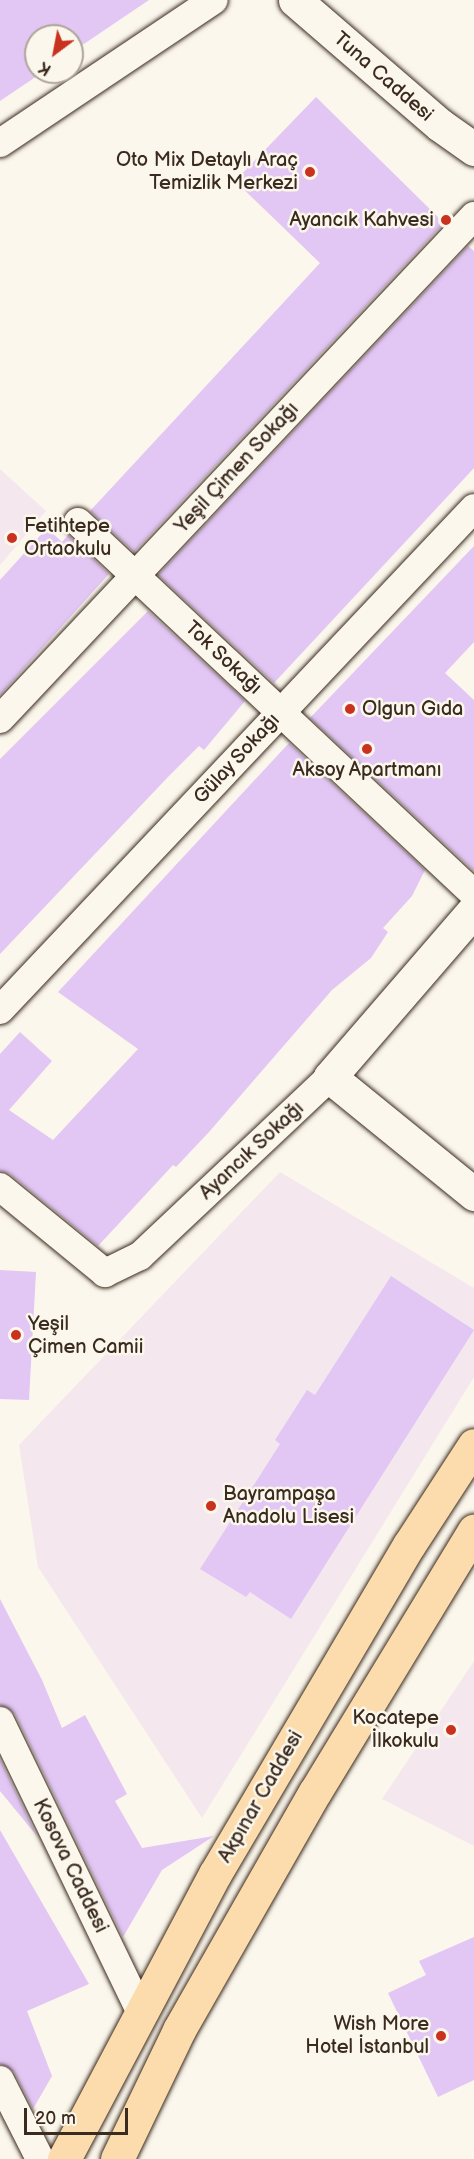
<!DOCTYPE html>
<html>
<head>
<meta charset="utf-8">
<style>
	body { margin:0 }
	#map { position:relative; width:474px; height:2159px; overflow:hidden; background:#fbf7ec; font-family:"Balsamiq Sans",sans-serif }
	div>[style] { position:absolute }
	.built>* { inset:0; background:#f4e8ee }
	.building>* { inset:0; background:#e2c6f4 }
	.roads { filter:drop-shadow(0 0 2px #3b2a1e) drop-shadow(0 0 2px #3b2a1e) }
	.minor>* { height:28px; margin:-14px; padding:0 14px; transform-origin:14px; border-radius:14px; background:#fbf7ec }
	.secondary>* { height:33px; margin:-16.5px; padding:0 16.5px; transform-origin:16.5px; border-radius:16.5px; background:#fbf7ec }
	.primary>* { height:33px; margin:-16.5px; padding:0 16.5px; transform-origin:16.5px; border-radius:16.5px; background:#fcdcac }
	.dots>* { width:16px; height:16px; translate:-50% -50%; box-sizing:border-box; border:3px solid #fbf7ec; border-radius:50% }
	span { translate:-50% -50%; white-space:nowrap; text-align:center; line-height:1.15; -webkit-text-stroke:5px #fbf7ec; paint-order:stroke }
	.street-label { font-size:20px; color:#3b2a1e }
	.poi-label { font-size:20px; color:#3b2a1e }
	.right { translate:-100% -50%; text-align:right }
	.left { translate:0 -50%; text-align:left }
	.north { position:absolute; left:24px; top:24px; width:60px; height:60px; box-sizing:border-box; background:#fbf7ec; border:2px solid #aea59a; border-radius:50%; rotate:212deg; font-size:16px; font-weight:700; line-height:24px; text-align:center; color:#3b2a1e }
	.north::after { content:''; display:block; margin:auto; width:21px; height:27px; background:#c8321e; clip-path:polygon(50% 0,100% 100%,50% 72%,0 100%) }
	.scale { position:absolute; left:24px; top:2108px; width:104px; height:27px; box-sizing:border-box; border:3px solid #3b2a1e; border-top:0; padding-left:8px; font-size:18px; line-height:21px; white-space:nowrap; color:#3b2a1e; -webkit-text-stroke:4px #fbf7ec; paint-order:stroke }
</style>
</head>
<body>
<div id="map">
	<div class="built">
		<i style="clip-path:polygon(0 469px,46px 511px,0 565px)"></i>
		<i style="clip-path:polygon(280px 1172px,474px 1288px,474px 1377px,202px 1818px,38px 1567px,19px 1445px)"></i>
		<i style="clip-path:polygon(474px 1661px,474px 1846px,382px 1799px)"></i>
	</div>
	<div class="building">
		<i style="clip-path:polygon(0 0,149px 0,72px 52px,72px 36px,36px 36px,36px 72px,43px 72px,0 101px)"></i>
		<i style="clip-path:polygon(316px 97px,444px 223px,134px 552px,90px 511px,320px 263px,235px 181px)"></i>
		<i style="clip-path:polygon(468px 246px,474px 251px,474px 468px,274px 683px,158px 575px)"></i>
		<i style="clip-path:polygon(47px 528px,62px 542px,68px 535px,109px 574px,0 695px,0 580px)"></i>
		<i style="clip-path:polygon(474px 546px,474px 642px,445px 673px,474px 700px,474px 871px,310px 718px)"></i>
		<i style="clip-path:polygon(148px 611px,245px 701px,204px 750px,199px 746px,167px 778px,0 954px,0 759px)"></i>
		<i style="clip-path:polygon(289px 743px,425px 870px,412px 896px,383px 928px,388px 932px,371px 958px,332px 990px,209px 1132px,176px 1167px,173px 1165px,98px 1246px,10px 1174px,0 1171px,0 1054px,20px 1032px,52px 1061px,9px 1110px,53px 1140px,138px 1049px,58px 992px)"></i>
		<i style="clip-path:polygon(0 1270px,36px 1272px,29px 1400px,0 1399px)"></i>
		<i style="clip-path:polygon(391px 1276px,474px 1330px,291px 1619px,250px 1592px,246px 1597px,200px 1569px,280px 1444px,275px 1440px,307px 1390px,315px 1395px)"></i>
		<i style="clip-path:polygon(0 1599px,42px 1680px,62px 1728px,85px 1715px,127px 1794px,115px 1801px,142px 1848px,214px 1836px,162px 1870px,123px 1937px,15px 1714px,0 1705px)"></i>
		<i style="clip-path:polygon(0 1759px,37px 1836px,0 1791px)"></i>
		<i style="clip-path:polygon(0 1830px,89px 1984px,27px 2011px,52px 2076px,33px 2109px,14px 2072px,0 2064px)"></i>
		<i style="clip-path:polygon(474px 1937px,474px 2080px,438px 2097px,388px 1993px,426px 1975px,419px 1961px)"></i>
	</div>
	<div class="roads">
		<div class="minor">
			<i style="left:0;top:143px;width:257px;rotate:-33.8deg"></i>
			<i style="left:78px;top:522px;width:543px;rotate:43.21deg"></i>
			<i style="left:0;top:719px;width:691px;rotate:-46.7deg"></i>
			<i style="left:0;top:1010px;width:690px;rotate:-46.64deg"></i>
			<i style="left:0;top:1187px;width:136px;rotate:39.3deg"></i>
			<i style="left:105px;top:1273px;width:39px;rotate:-26deg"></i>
			<i style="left:140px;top:1256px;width:261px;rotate:-43.3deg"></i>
			<i style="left:0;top:1721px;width:321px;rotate:64.2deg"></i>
			<i style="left:0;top:2080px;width:89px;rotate:63.1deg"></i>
		</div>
		<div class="secondary">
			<i style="left:295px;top:0;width:191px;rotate:40.8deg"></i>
			<i style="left:440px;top:125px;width:42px;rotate:35.2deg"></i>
			<i style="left:474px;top:910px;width:221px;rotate:130.8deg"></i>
			<i style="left:330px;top:1077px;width:186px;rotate:39.1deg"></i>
		</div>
		<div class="primary">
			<i style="left:64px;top:2159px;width:323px;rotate:-62.1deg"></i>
			<i style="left:215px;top:1874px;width:382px;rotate:-59.5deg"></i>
			<i style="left:409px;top:1545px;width:119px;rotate:-57deg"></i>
			<i style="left:117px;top:2159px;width:143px;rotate:-64.3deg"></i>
			<i style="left:179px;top:2030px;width:274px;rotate:-60.3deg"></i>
			<i style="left:315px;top:1792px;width:306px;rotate:-58.7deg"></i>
		</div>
	</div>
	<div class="dots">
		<i style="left:310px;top:172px;background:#c8321e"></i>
		<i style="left:446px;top:220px;background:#c8321e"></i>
		<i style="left:12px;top:538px;background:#c8321e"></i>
		<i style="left:350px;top:709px;background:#c8321e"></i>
		<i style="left:367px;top:749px;background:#c8321e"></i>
		<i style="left:16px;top:1335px;background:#c8321e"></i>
		<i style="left:211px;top:1506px;background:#c8321e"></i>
		<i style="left:451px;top:1730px;background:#c8321e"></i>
		<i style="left:441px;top:2036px;background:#c8321e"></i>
	</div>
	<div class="street-label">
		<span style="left:383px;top:77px;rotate:41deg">Tuna Caddesi</span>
		<span style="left:237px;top:468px;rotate:-47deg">Yeşil Çimen Sokağı</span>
		<span style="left:223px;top:658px;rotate:43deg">Tok Sokağı</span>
		<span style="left:237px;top:759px;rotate:-47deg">Gülay Sokağı</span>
		<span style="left:252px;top:1151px;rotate:-43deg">Ayancık Sokağı</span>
		<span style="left:261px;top:1797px;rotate:-60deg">Akpınar Caddesi</span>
		<span style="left:70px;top:1866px;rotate:64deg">Kosova Caddesi</span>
	</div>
	<div class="poi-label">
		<span class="right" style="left:298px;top:172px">Oto Mix Detaylı Araç<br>Temizlik Merkezi</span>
		<span class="right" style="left:434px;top:220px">Ayancık Kahvesi</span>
		<span class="left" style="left:24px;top:538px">Fetihtepe<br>Ortaokulu</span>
		<span class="left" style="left:362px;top:709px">Olgun Gıda</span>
		<span style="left:367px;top:770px">Aksoy Apartmanı</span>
		<span class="left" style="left:28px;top:1336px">Yeşil<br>Çimen Camii</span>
		<span class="left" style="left:223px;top:1506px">Bayrampaşa<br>Anadolu Lisesi</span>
		<span class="right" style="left:439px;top:1730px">Kocatepe<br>İlkokulu</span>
		<span class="right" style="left:429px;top:2036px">Wish More<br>Hotel İstanbul</span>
	</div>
	<div class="north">K</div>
	<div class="scale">20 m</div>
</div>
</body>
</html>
